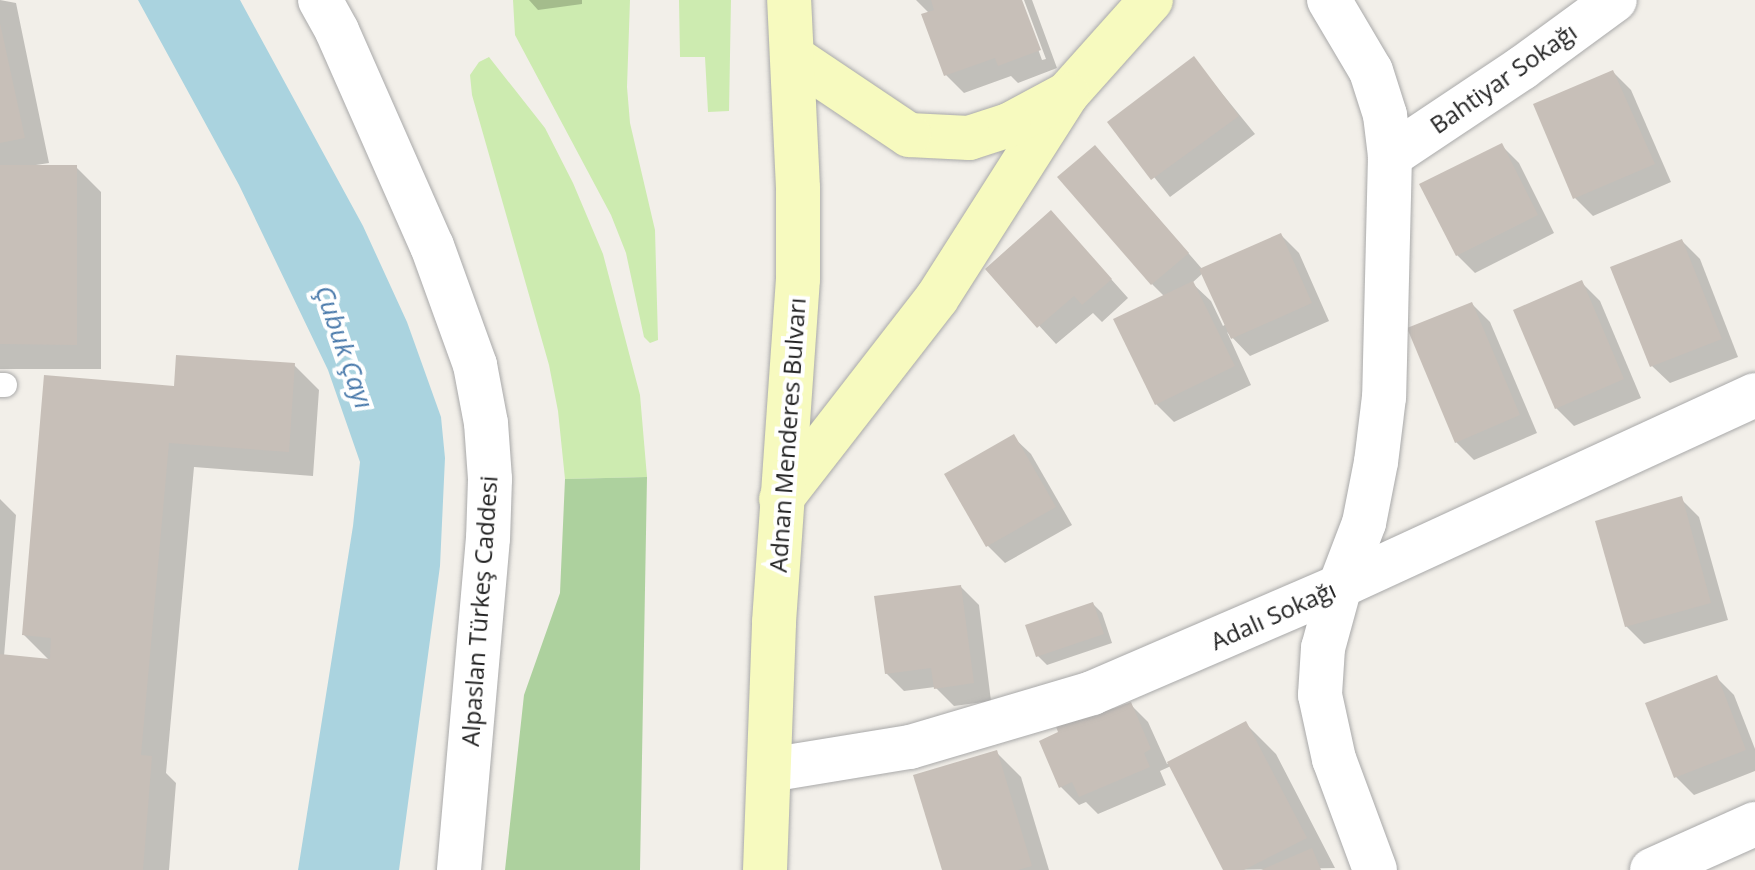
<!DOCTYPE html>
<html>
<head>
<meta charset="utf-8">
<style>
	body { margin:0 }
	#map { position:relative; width:1755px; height:870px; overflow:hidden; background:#f2efe9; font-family:"Open Sans",sans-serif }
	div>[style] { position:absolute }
	.grass>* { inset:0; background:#cdebb0 }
	.forest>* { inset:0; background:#add19e }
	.water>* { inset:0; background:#aad3df }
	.shadow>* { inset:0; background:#0003 }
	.building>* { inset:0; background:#c7bfb8 }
	.roads { filter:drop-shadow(0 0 2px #a9a9a9) drop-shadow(0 0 2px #a9a9a9) }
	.service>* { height:24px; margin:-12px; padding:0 12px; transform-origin:12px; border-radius:12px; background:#fff }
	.minor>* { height:44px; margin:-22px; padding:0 22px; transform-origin:22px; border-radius:22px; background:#fff }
	.tertiary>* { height:44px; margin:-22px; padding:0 22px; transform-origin:22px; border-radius:22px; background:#fff }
	.secondary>* { height:44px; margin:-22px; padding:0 22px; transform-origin:22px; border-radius:22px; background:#f7fabf }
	span { translate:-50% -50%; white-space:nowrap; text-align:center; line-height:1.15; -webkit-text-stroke:8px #fff; paint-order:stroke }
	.street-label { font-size:24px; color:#222 }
	.water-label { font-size:26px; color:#4a7aab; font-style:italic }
</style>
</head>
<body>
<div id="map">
	<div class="grass">
		<i style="clip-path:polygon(513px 0,630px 0,627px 87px,630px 123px,655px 230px,658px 340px,650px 343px,644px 337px,626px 253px,611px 215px,515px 35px)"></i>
		<i style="clip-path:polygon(679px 0,731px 0,729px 111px,708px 112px,705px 57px,680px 57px)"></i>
		<i style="clip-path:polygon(489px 57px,545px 128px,573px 183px,603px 254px,640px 395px,647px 477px,565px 479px,558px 411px,549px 365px,472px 95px,470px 75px,479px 62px)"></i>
	</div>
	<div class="forest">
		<i style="clip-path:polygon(647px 477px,640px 870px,505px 870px,524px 695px,560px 593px,565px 479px)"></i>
	</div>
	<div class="water">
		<i style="clip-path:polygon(138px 0,240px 0,363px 226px,407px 322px,441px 417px,445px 458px,440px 566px,399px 870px,298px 870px,353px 526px,360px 462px,328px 370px,239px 185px)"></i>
	</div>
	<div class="shadow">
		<i style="clip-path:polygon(0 0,16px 3px,49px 163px,36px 165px,76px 167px,101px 192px,101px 369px,0 369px)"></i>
		<i style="clip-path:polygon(529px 0,582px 0,582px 4px,538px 10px)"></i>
		<i style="clip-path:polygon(916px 0,1020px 0,1042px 60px,1046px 59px,1024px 0,1032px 0,1057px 68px,1018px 83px,1011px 76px,964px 93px,946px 75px,930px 14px)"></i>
		<i style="clip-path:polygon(1194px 59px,1255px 134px,1170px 197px,1110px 122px)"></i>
		<i style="clip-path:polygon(1613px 72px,1631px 90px,1671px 182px,1593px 216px,1575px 198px)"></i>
		<i style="clip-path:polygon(1501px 145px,1519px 163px,1554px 233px,1475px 273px,1457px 255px)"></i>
		<i style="clip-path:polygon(evenodd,1112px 165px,1203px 270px,1281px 235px,1299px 253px,1329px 321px,1250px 356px,1227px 332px,1251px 385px,1174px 422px,1156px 404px,1165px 297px,1152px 284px,1112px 165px,1203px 273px,1226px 324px,1223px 326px,1211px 301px,1192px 283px,1203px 273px)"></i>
		<i style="clip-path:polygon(1068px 231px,1128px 298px,1102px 322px,1093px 313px,1056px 344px,987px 269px)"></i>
		<i style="clip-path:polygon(1682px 241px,1700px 259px,1738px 357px,1670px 383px,1652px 366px)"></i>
		<i style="clip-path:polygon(1582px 283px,1600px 301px,1641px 398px,1574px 426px,1556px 408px)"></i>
		<i style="clip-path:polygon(1472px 304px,1490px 322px,1537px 433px,1474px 460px,1456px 442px)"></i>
		<i style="clip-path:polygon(294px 365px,319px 390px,313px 476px,194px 467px,166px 773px,176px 783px,169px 870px,0 870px,0 499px,16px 515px,4px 656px,50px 661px,24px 635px,176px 388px)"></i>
		<i style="clip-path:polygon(1013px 437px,1031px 454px,1072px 525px,1005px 563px,987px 545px)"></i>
		<i style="clip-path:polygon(1681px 499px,1699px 517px,1728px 620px,1644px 644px,1626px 626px)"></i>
		<i style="clip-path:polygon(961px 587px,979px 605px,991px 701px,954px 706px,935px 687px,904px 691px,886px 673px)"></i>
		<i style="clip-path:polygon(1093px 604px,1102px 613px,1112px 643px,1047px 665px,1038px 656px)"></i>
		<i style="clip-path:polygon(1716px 677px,1734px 695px,1755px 749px,1755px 771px,1694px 795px,1676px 777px)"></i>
		<i style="clip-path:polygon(1108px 703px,1115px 710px,1130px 704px,1148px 722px,1167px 764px,1246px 724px,1276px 754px,1335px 868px,1225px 870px,1171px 766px,1160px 771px,1166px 785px,1098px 814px,1086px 802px,1079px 805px,1061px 787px,1060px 733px)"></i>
		<i style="clip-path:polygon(996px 752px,1021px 777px,1049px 870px,944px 870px)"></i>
	</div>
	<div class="building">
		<i style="clip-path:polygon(931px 0,1022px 0,1041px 50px,998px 66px,995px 58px,944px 76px,921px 14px,934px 10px)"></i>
		<i style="clip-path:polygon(0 23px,25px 138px,0 143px)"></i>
		<i style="clip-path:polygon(1194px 56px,1239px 116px,1151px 180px,1107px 122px)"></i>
		<i style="clip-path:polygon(1613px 70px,1655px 164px,1573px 199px,1533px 104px)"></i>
		<i style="clip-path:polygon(1502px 143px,1538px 215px,1456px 256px,1419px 184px)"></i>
		<i style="clip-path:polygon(1095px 145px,1189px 253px,1151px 285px,1057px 177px)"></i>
		<i style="clip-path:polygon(0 165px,77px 165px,77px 345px,0 344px)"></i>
		<i style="clip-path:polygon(1051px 210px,1112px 279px,1082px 305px,1074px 296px,1037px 328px,985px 269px)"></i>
		<i style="clip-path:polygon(1281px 233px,1312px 303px,1231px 339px,1199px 269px)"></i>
		<i style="clip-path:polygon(1682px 239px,1722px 339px,1650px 367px,1610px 267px)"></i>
		<i style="clip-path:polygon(1582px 280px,1624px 379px,1555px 409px,1513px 310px)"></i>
		<i style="clip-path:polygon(1193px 281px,1235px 366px,1155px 405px,1113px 319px)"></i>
		<i style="clip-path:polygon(1472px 302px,1520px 415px,1455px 443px,1407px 328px)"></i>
		<i style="clip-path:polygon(176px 355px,295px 363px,289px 452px,169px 443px,141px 755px,152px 756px,143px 870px,0 870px,0 654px,50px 659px,51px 638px,22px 635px,44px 375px,174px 386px)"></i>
		<i style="clip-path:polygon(1014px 434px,1056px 507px,986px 547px,944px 474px)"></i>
		<i style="clip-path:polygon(1682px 496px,1711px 603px,1625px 627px,1595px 521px)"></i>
		<i style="clip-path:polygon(961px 585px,974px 683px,934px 689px,931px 668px,885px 674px,874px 596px)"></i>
		<i style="clip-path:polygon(1093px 602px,1104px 634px,1036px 657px,1025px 625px)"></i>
		<i style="clip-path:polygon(1717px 675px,1746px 750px,1674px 778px,1645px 703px)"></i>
		<i style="clip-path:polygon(1108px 701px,1112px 709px,1131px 702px,1151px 749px,1144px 753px,1150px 767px,1079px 797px,1072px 782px,1059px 788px,1039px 741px,1058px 732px,1055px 724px)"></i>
		<i style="clip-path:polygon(1246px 721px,1307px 838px,1244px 870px,1223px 870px,1167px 762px)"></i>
		<i style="clip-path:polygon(997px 750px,1032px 866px,1018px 870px,942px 870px,913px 775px)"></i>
		<i style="clip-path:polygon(1312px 848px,1321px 870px,1261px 870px)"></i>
	</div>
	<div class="roads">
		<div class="service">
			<i style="left:0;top:385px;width:5px"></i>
		</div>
		<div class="minor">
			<i style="left:1390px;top:156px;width:159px;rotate:-33.7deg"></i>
			<i style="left:1522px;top:68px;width:115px;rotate:-36.2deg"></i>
			<i style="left:769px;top:770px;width:143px;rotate:-9.3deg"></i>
			<i style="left:910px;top:747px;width:190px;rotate:-16.5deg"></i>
			<i style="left:1092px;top:693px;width:270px;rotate:-23.3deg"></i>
			<i style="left:1340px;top:586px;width:457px;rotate:-24.7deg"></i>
			<i style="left:1652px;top:870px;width:113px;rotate:-24.1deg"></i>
		</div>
		<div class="tertiary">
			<i style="left:320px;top:0;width:35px;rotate:61deg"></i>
			<i style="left:337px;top:31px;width:235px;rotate:66.2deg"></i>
			<i style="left:432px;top:246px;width:127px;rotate:70.1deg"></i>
			<i style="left:475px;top:365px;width:59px;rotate:79.3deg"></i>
			<i style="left:486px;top:423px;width:56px;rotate:85.9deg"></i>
			<i style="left:490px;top:479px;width:59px;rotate:91.9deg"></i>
			<i style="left:488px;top:538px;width:333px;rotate:95deg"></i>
			<i style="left:1329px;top:0;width:82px;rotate:59.4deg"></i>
			<i style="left:1371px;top:71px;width:46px;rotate:72.3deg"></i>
			<i style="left:1385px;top:115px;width:41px;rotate:83deg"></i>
			<i style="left:1390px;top:156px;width:241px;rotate:91.4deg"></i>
			<i style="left:1384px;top:397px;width:65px;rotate:97deg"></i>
			<i style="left:1376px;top:462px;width:62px;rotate:101.1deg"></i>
			<i style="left:1364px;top:523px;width:67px;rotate:110.9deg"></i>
			<i style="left:1340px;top:586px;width:64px;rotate:105.3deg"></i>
			<i style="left:1323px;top:648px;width:47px;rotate:93.7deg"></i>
			<i style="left:1320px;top:695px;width:66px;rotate:77.7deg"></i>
			<i style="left:1334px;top:759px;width:118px;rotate:69.7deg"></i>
		</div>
		<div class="secondary">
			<i style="left:1067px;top:94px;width:126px;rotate:-48.2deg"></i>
			<i style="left:781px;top:499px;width:254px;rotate:-52.2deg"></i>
			<i style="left:937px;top:298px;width:242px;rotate:-57.5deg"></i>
			<i style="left:1067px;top:94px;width:66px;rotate:151.9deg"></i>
			<i style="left:1009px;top:125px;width:42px;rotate:162deg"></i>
			<i style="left:969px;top:138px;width:60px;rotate:-177.1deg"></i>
			<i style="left:909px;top:135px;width:140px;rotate:-146.1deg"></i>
			<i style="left:765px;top:870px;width:248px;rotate:-87.9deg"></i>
			<i style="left:774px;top:622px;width:344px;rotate:-86deg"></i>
			<i style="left:798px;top:279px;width:91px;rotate:-90deg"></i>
			<i style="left:798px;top:188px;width:188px;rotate:-92.7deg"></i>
		</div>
	</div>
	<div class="street-label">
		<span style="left:1503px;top:78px;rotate:-35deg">Bahtiyar Sokağı</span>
		<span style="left:787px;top:435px;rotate:-86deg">Adnan Menderes Bulvarı</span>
		<span style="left:479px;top:611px;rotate:-86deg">Alpaslan Türkeş Caddesi</span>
		<span style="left:1273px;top:615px;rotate:-24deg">Adalı Sokağı</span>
	</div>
	<div class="water-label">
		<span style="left:344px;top:347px;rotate:71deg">Çubuk Çayı</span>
	</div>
</div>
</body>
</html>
